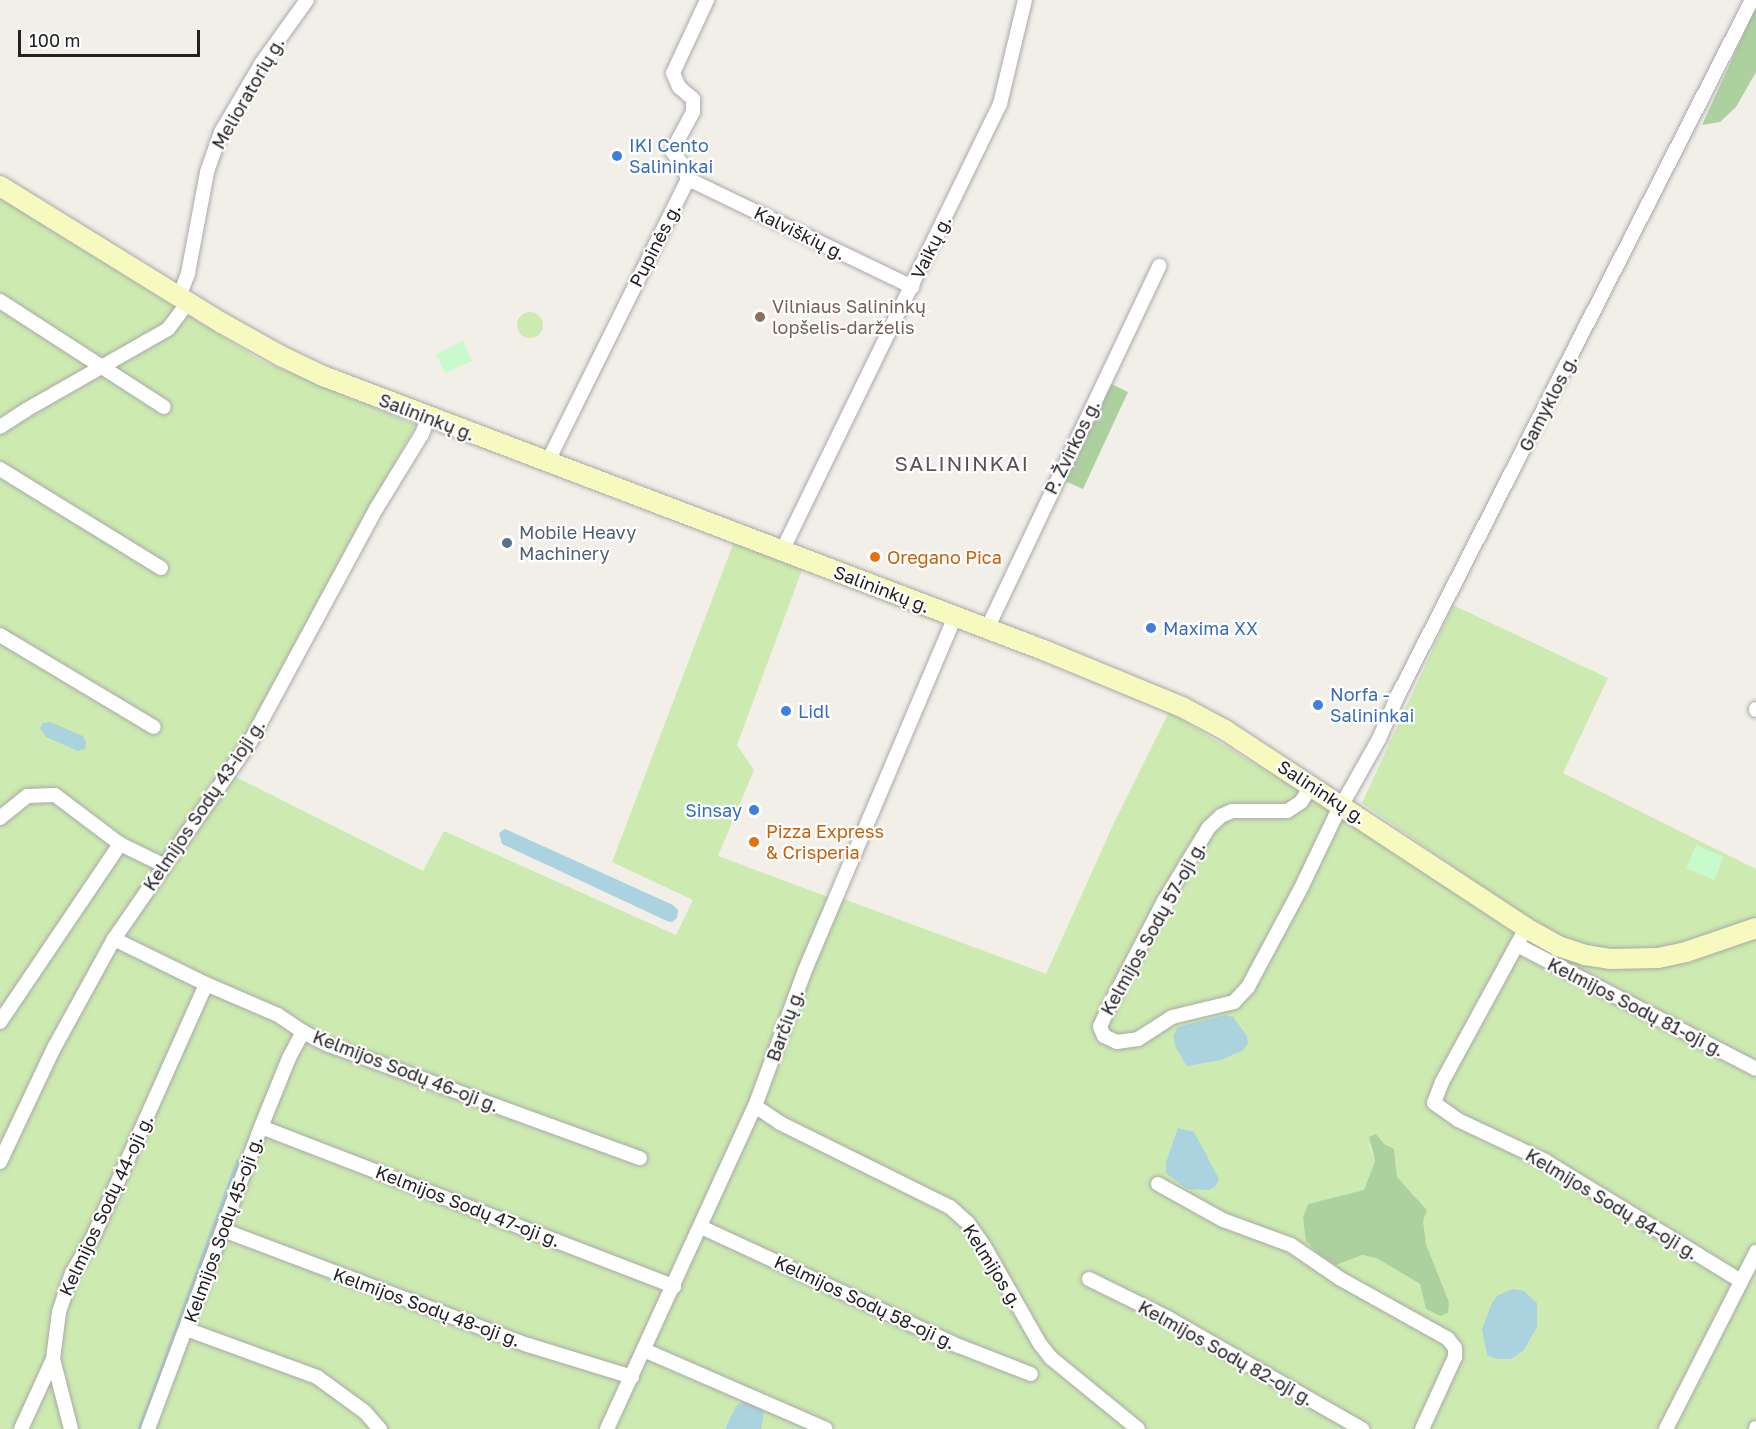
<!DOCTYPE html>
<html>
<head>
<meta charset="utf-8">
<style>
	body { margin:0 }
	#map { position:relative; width:1756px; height:1429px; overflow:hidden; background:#f2efe9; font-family:"Golos Text",sans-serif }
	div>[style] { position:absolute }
	.grass>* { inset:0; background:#cdebb0 }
	.round { border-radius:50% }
	.forest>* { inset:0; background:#add19e }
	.park>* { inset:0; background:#c8facc }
	.water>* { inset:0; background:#aad3df }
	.stream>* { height:4px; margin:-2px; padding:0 2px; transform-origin:2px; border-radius:2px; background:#aad3df }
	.roads { filter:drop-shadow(0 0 2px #a9a9a9) drop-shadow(0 0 2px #a9a9a9) }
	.street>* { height:14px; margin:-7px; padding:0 7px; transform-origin:7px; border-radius:7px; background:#fff }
	.secondary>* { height:20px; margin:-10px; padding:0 10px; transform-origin:10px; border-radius:10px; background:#f7fabf }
	.dots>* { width:16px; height:16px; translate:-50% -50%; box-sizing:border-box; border:3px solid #fff; border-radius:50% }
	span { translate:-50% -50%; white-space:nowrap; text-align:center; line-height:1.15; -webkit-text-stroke:4.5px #fff; paint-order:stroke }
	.street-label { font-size:18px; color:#222 }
	.shop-label { font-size:18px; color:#366cbe }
	.left { translate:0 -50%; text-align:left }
	.right { translate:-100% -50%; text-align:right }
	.education-label { font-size:18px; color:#785e54 }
	.service-label { font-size:18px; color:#4e5e75 }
	.food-label { font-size:18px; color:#c56008 }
	.quarter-label { font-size:21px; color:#555; letter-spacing:1.5px }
	.scale { position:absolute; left:18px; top:30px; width:182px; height:27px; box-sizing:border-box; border:3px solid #222; border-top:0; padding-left:8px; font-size:18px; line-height:21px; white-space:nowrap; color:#222; -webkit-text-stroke:4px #fff; paint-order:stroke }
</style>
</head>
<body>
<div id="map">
	<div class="grass">
		<i style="clip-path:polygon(evenodd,0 198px,260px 360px,416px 425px,226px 772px,423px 871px,444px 831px,676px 935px,693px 900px,612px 862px,734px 542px,802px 570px,737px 745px,754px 770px,718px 856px,828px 897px,827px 904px,844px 899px,1046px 974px,1114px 823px,1169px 712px,1571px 955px,1590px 961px,1756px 938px,1756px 1429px,0 1429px,0 198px,1369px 1144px,1396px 1162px,1396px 1177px,1415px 1196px,1426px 1244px,1449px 1302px,1376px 1258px,1362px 1255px,1304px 1225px,1303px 1218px,1348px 1195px,1364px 1190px,1375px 1161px,1369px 1144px)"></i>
		<i class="round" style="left:517px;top:312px;width:26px;height:26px"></i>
		<i style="clip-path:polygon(1453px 605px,1608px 678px,1563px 773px,1756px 869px,1756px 919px,1665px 947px,1622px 950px,1586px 945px,1569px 940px,1529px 919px,1362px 803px)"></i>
	</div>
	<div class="forest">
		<i style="clip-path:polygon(1756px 7px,1756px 72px,1736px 107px,1720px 122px,1702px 125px)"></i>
		<i style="clip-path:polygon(1111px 384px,1128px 392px,1083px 489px,1065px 481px)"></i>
		<i style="clip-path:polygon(1376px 1134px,1384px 1144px,1394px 1149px,1397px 1177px,1427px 1210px,1423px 1221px,1426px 1244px,1449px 1302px,1448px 1313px,1440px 1316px,1426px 1309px,1420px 1284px,1376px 1258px,1362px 1255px,1336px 1265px,1319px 1254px,1306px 1241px,1303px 1218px,1308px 1204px,1364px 1190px,1375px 1161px,1369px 1137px)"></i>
	</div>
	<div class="park">
		<i style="clip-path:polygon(463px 341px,472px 361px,445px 373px,436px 354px)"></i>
		<i style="clip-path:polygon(1696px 845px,1724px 857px,1714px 880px,1686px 868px)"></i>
	</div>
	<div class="water">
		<i style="clip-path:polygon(50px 722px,83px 736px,86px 742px,85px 749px,78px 751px,46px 737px,40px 728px,43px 723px)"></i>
		<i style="clip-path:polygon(505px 829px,673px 905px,678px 910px,677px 918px,672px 922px,667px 921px,502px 844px,499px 833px)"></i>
		<i style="clip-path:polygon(1225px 1015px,1233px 1017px,1247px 1036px,1248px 1043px,1243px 1050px,1221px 1060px,1187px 1066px,1176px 1048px,1173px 1036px,1178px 1027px)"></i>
		<i style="clip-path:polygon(1178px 1128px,1194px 1132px,1219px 1179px,1215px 1187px,1209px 1190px,1187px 1189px,1166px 1173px,1166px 1162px)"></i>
		<i style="clip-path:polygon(1513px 1289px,1524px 1291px,1537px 1303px,1537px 1327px,1524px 1350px,1511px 1359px,1497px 1359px,1487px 1355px,1482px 1329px,1492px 1303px,1498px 1295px)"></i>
		<i style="clip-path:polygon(745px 1401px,761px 1408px,764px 1413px,761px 1429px,725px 1429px,736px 1406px)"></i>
	</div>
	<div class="stream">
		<i style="left:140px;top:1429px;width:285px;rotate:-69.9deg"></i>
	</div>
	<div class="roads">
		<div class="street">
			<i style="left:688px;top:179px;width:249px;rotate:25.7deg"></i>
			<i style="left:179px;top:297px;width:26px;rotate:-69deg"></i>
			<i style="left:188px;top:273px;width:103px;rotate:-79.3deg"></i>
			<i style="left:207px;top:172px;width:42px;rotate:-70.7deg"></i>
			<i style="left:221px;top:132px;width:79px;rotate:-59.5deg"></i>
			<i style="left:261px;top:64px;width:79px;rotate:-54.3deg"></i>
			<i style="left:0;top:301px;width:195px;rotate:32.9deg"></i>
			<i style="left:0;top:427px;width:31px;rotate:-33deg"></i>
			<i style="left:26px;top:410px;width:163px;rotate:-29.7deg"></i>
			<i style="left:168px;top:329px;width:34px;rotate:-53deg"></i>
			<i style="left:547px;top:463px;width:317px;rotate:-63.6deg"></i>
			<i style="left:688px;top:179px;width:16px;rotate:-112deg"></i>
			<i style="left:682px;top:164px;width:16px;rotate:-128deg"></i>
			<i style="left:672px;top:151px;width:44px;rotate:-61.7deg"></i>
			<i style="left:693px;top:112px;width:13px;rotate:-90deg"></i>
			<i style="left:693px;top:99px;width:18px;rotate:-139deg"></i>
			<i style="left:679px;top:87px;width:15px;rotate:-113deg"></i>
			<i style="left:673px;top:73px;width:81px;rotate:-65deg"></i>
			<i style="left:0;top:469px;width:189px;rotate:31.6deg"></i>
			<i style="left:782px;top:551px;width:497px;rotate:-64deg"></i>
			<i style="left:1000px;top:104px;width:107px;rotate:-76.5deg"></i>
			<i style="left:987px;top:629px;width:402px;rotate:-64.6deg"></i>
			<i style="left:0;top:635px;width:179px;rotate:30.9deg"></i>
			<i style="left:1756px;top:709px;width:1px;rotate:90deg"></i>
			<i style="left:1312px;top:785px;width:20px;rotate:123deg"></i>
			<i style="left:1301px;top:802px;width:17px;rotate:147deg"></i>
			<i style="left:1287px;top:811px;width:55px;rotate:180deg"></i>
			<i style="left:1232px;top:811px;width:12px;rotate:156deg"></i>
			<i style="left:1221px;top:816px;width:16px;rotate:137deg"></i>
			<i style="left:1209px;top:827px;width:87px;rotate:121.3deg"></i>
			<i style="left:1164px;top:901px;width:115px;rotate:117.5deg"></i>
			<i style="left:1111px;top:1003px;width:26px;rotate:115deg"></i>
			<i style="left:1100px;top:1027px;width:10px;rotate:66deg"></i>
			<i style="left:1104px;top:1036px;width:14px;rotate:25deg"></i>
			<i style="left:1117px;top:1042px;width:21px;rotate:-8deg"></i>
			<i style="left:1138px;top:1039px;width:40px;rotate:-32.9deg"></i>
			<i style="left:1172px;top:1017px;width:64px;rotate:-13.6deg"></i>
			<i style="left:1234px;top:1002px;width:21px;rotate:-47deg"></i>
			<i style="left:1248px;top:987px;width:112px;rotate:-61.8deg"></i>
			<i style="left:1301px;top:888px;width:79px;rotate:-64.4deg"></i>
			<i style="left:1335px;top:817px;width:90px;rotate:-60.6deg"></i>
			<i style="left:1379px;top:739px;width:48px;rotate:-66.6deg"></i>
			<i style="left:1398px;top:695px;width:780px;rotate:-63.01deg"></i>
			<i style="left:0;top:818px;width:35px;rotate:-39deg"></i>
			<i style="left:27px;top:796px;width:28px;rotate:-2deg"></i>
			<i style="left:55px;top:795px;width:81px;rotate:37deg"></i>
			<i style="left:1526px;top:928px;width:175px;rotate:118.6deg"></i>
			<i style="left:1442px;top:1082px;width:22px;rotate:111deg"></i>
			<i style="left:1434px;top:1103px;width:29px;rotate:35deg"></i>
			<i style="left:1458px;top:1120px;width:96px;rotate:25.2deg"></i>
			<i style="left:1545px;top:1161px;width:230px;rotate:31.5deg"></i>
			<i style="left:114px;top:939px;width:102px;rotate:26.1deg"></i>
			<i style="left:206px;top:984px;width:78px;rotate:23.3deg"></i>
			<i style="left:278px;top:1015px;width:30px;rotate:34deg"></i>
			<i style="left:303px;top:1032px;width:29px;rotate:27deg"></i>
			<i style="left:329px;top:1045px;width:331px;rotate:20deg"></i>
			<i style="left:1517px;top:945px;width:269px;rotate:27.4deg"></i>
			<i style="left:0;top:1022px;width:215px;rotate:-56deg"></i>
			<i style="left:120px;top:844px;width:48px;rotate:26deg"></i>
			<i style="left:755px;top:1106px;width:30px;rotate:34deg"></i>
			<i style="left:780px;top:1123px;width:190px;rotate:26.3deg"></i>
			<i style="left:950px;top:1207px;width:24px;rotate:42deg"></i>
			<i style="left:968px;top:1223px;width:28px;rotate:55deg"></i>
			<i style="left:984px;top:1246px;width:113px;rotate:60.3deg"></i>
			<i style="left:1040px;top:1344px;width:18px;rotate:52deg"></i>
			<i style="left:1051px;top:1358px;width:112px;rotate:39.2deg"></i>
			<i style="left:261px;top:1127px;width:443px;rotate:21.1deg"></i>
			<i style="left:0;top:1162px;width:126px;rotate:-64.7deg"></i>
			<i style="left:54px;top:1048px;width:124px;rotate:-61.2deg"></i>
			<i style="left:114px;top:939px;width:239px;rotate:-55.4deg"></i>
			<i style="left:250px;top:742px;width:265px;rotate:-61.6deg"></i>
			<i style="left:376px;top:509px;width:88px;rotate:-58.5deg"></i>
			<i style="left:422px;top:434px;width:17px;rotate:-69deg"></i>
			<i style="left:1158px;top:1184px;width:74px;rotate:29deg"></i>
			<i style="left:1223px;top:1220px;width:72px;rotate:20.2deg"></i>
			<i style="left:1291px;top:1245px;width:58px;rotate:34.5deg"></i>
			<i style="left:1339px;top:1278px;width:125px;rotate:29.2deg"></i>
			<i style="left:1448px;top:1339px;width:11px;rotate:52deg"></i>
			<i style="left:1455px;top:1348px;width:9px;rotate:90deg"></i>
			<i style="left:1455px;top:1357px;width:79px;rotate:114.6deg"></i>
			<i style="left:701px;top:1227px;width:284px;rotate:24.8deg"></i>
			<i style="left:959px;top:1346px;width:77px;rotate:21.3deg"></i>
			<i style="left:223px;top:1230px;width:326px;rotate:20.7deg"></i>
			<i style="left:528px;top:1345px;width:109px;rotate:17.1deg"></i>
			<i style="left:1089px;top:1279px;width:88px;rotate:26.3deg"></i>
			<i style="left:1168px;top:1318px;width:224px;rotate:29.8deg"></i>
			<i style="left:186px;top:1329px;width:140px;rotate:20.1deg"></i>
			<i style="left:317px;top:1377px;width:59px;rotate:36.1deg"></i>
			<i style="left:365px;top:1412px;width:23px;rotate:49deg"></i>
			<i style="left:644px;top:1350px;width:198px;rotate:23.5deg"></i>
			<i style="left:53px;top:1359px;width:72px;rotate:75.6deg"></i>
			<i style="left:21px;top:1429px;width:77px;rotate:-65.4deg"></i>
			<i style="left:53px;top:1359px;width:47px;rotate:-82.7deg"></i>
			<i style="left:59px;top:1312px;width:41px;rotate:-71.6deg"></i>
			<i style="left:72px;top:1273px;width:42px;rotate:-59.7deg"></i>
			<i style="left:93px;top:1237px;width:277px;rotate:-65.9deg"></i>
			<i style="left:148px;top:1429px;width:322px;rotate:-69.5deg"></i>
			<i style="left:261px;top:1127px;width:74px;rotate:-67.9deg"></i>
			<i style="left:289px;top:1058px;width:30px;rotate:-62deg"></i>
			<i style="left:607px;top:1429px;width:355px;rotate:-65.4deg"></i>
			<i style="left:755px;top:1106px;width:145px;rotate:-69.8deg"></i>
			<i style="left:805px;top:970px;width:384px;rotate:-67deg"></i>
			<i style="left:1666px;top:1429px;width:199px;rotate:-63deg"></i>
			<i style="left:1756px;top:1429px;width:1px;rotate:-90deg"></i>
		</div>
		<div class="secondary">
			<i style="left:0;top:186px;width:261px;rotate:31.7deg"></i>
			<i style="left:222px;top:323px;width:68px;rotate:29.2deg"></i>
			<i style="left:281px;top:356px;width:47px;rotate:25.5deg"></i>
			<i style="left:323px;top:376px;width:774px;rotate:20.82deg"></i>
			<i style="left:1046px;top:651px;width:149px;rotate:22.4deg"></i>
			<i style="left:1184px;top:708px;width:47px;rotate:28.2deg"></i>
			<i style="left:1225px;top:730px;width:360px;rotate:33.3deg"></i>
			<i style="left:1526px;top:928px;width:37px;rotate:29deg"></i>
			<i style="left:1558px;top:946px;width:28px;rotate:18deg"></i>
			<i style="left:1585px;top:955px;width:25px;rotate:9deg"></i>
			<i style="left:1610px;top:959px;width:48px;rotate:-1.2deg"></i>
			<i style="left:1658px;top:958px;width:29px;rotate:-12deg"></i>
			<i style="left:1686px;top:952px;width:74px;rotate:-18.9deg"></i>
		</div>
	</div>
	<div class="dots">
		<i style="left:617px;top:156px;background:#3f7fe0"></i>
		<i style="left:760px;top:317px;background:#8d6e63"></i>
		<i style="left:507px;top:543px;background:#5c6f8a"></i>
		<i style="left:875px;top:557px;background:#e8710a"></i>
		<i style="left:1151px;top:628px;background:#3f7fe0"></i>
		<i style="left:1318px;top:705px;background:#3f7fe0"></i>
		<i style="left:786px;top:711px;background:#3f7fe0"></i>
		<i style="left:754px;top:810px;background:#3f7fe0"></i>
		<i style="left:754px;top:842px;background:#e8710a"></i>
	</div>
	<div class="street-label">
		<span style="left:248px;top:93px;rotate:-60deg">Melioratorių g.</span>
		<span style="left:800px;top:233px;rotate:26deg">Kalviškių g.</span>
		<span style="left:655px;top:245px;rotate:-63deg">Pupinės g.</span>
		<span style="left:931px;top:247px;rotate:-64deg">Vaikų g.</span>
		<span style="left:1548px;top:403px;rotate:-63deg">Gamyklos g.</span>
		<span style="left:427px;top:417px;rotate:21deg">Salininkų g.</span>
		<span style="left:1072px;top:447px;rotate:-64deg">P. Žvirkos g.</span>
		<span style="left:882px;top:589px;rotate:21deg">Salininkų g.</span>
		<span style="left:1322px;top:792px;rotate:33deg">Salininkų g.</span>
		<span style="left:204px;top:805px;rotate:-56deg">Kelmijos Sodų 43-ioji g.</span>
		<span style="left:1153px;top:928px;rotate:-61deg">Kelmijos Sodų 57-oji g.</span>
		<span style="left:1636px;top:1007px;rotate:27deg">Kelmijos Sodų 81-oji g.</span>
		<span style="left:785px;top:1025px;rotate:-70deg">Barčių g.</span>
		<span style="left:406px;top:1071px;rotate:21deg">Kelmijos Sodų 46-oji g.</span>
		<span style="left:1612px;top:1204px;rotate:31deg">Kelmijos Sodų 84-oji g.</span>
		<span style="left:106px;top:1205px;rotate:-65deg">Kelmijos Sodų 44-oji g.</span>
		<span style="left:468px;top:1206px;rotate:21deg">Kelmijos Sodų 47-oji g.</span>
		<span style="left:223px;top:1229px;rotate:-70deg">Kelmijos Sodų 45-oji g.</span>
		<span style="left:993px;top:1266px;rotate:58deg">Kelmijos g.</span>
		<span style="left:865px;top:1302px;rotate:25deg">Kelmijos Sodų 58-oji g.</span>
		<span style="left:427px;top:1307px;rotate:20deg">Kelmijos Sodų 48-oji g.</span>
		<span style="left:1226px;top:1353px;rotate:29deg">Kelmijos Sodų 82-oji g.</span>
	</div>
	<div class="shop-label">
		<span class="left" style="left:629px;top:156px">IKI Cento<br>Salininkai</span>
		<span class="left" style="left:1163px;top:628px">Maxima XX</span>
		<span class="left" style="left:1330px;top:705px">Norfa -<br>Salininkai</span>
		<span class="left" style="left:798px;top:711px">Lidl</span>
		<span class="right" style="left:742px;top:810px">Sinsay</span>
	</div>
	<div class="education-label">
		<span class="left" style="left:772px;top:317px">Vilniaus Salininkų<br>lopšelis-darželis</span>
	</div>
	<div class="service-label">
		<span class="left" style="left:519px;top:543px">Mobile Heavy<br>Machinery</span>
	</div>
	<div class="food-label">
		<span class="left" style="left:887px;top:557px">Oregano Pica</span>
		<span class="left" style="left:766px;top:842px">Pizza Express<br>&amp; Crisperia</span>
	</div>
	<div class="quarter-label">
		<span style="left:962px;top:463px">SALININKAI</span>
	</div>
	<div class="scale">100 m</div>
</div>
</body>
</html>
